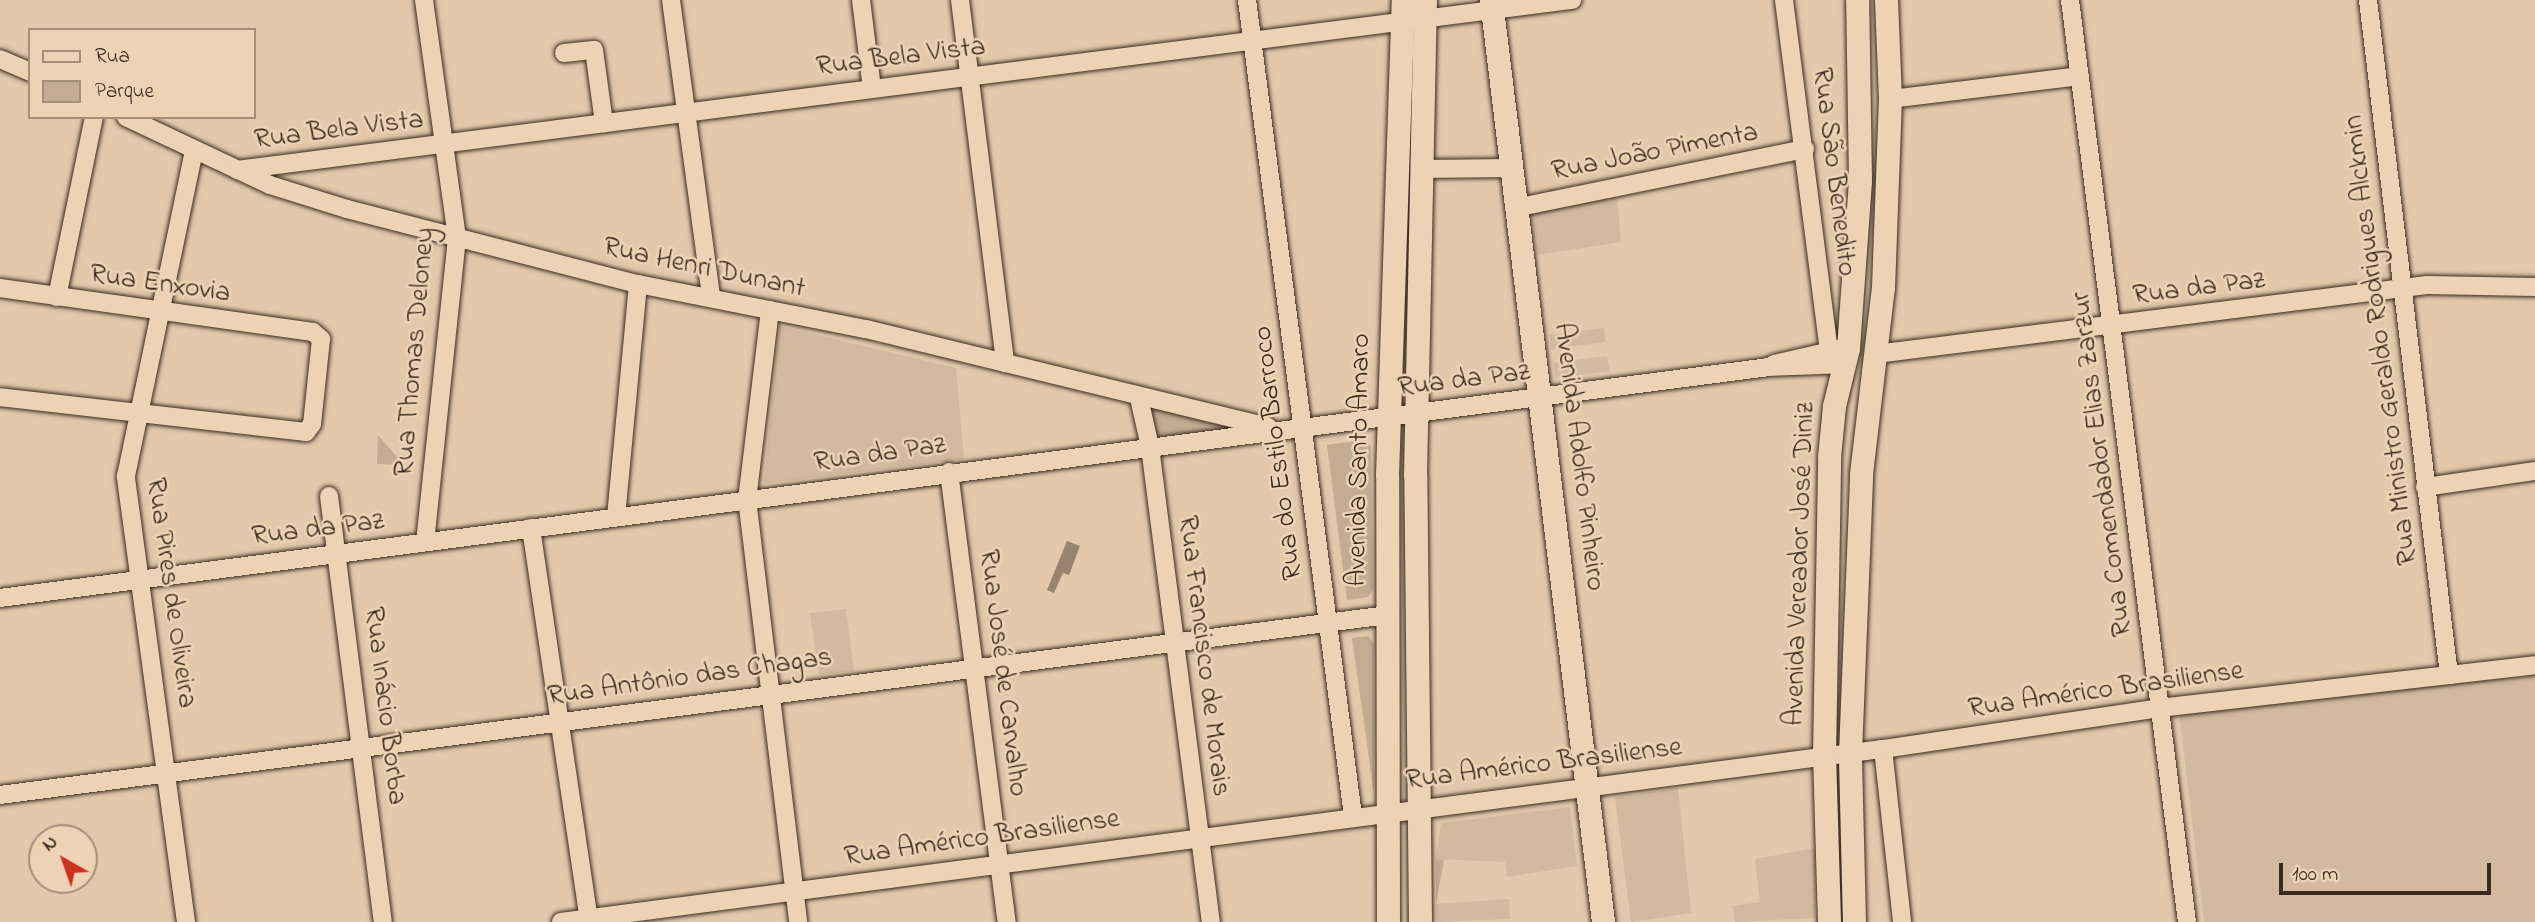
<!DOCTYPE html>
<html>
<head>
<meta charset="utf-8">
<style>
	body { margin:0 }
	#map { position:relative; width:2535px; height:922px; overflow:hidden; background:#e3c8ac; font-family:"Indie Flower",sans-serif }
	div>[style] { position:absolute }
	.built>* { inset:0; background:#d3b99f }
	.green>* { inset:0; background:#c4ab91 }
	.water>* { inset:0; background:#9a836e }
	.roads { filter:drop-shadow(0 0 2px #3b2a1e) drop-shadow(0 0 2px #3b2a1e) }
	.minor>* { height:18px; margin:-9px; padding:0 9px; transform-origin:9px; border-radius:9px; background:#eed2b5 }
	.major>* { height:23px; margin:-11.5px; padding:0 11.5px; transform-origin:11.5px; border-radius:11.5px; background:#eed2b5 }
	span { translate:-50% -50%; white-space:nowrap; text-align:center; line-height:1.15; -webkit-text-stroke:5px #eed2b5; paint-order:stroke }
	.street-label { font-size:28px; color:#3b2a1e }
	.legend { position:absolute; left:28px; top:28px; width:228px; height:91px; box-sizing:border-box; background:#eed2b5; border:2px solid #a68f79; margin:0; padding:9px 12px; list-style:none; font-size:21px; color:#3b2a1e }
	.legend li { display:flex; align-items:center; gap:14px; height:35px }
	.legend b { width:35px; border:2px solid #a68f79 }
	.north { position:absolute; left:28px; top:824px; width:70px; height:70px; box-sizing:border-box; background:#eed2b5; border:2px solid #a68f79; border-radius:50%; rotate:320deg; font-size:19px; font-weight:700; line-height:28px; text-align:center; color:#3b2a1e }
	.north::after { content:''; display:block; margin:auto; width:24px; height:32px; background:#c8321e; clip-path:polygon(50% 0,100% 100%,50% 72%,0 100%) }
	.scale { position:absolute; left:2279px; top:863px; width:212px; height:32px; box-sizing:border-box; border:4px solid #3b2a1e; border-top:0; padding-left:9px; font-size:21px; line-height:24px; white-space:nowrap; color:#3b2a1e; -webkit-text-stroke:5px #eed2b5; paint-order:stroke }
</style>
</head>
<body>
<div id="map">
	<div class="built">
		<i style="clip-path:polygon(1617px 197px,1621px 242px,1537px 255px,1531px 211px)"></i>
		<i style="clip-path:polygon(779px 326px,956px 368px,964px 459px,764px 484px)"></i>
		<i style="clip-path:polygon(1604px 328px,1606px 342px,1551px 349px,1549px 335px)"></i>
		<i style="clip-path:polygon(1607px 356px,1610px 371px,1556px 378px,1553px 363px)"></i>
		<i style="clip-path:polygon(846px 609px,854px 671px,819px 675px,810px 613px)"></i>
		<i style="clip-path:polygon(2535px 675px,2535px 922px,2204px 922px,2179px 712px)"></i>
		<i style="clip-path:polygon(1678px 788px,1691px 913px,1631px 922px,1615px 797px)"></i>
		<i style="clip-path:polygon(1570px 807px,1577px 866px,1507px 877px,1505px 862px,1436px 859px,1441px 823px)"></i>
		<i style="clip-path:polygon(1815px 848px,1815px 918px,1735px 922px,1733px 906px,1760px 902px,1755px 859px)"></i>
		<i style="clip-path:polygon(1509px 899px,1510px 919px,1437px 922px,1436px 904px)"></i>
	</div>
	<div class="green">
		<i style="clip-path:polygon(1143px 401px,1254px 430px,1154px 444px)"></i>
		<i style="clip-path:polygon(378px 435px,404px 465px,377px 464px)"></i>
		<i style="clip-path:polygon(1362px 440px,1371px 446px,1373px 590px,1368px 597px,1347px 600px,1327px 445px)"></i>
		<i style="clip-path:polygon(1368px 636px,1374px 644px,1374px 794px,1352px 638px)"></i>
		<i style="clip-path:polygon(1436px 859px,1444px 860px,1436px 904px)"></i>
	</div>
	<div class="water">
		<i style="clip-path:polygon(1067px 541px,1080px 546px,1069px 575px,1063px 573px,1054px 593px,1047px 590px)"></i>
	</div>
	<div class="roads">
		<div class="minor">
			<i style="left:424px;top:0;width:240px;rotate:82.1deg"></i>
			<i style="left:457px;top:238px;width:306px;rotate:96deg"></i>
			<i style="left:671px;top:0;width:300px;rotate:82.3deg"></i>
			<i style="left:861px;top:0;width:89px;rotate:82.9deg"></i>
			<i style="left:960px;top:0;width:366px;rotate:82.9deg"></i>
			<i style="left:1247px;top:0;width:823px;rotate:82.6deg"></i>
			<i style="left:1784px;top:0;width:353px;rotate:82.7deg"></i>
			<i style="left:2070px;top:0;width:929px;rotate:82.77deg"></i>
			<i style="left:2368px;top:0;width:680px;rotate:83.16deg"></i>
			<i style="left:564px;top:53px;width:30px;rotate:-6deg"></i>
			<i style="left:594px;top:50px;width:74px;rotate:82.2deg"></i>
			<i style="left:0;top:59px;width:33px;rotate:23deg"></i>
			<i style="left:1890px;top:99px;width:191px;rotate:-6.9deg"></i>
			<i style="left:126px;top:117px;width:159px;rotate:25.3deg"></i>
			<i style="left:270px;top:185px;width:81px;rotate:17.3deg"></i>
			<i style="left:347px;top:209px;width:301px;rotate:14.5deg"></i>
			<i style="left:638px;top:284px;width:232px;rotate:11.2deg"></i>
			<i style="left:866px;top:329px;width:414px;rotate:13.7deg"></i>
			<i style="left:1421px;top:169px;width:89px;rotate:-0.6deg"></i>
			<i style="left:237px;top:170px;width:1346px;rotate:-7.26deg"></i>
			<i style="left:1515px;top:208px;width:296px;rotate:-11.5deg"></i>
			<i style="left:0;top:288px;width:316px;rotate:8deg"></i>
			<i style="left:313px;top:332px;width:11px;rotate:41deg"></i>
			<i style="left:321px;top:339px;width:85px;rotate:96deg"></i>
			<i style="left:312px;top:424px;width:10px;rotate:127deg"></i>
			<i style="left:306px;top:432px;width:308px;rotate:-173.5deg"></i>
			<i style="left:57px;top:297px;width:184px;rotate:-78.4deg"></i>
			<i style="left:770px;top:310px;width:190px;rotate:96.9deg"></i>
			<i style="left:747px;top:499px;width:426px;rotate:83.1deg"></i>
			<i style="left:1876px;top:354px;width:555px;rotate:-7.14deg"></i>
			<i style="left:2427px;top:285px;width:108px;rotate:1.1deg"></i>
			<i style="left:1774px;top:364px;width:67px;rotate:-13deg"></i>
			<i style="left:1139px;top:398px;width:50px;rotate:77.3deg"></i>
			<i style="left:1150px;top:447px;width:479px;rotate:82.7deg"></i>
			<i style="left:949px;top:472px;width:454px;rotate:82.7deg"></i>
			<i style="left:2425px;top:487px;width:111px;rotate:-8.3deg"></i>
			<i style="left:329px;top:496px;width:429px;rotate:82.8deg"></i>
			<i style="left:616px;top:517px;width:234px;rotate:-84.6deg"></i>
			<i style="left:531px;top:528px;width:398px;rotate:81.6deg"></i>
			<i style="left:0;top:598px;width:1783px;rotate:-7.44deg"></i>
			<i style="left:1768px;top:367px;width:77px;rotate:-2.2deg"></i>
			<i style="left:1883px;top:749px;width:174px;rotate:83.7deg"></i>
			<i style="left:0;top:795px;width:1399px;rotate:-7.39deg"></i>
			<i style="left:186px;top:922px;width:450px;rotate:-97.7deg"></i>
			<i style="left:126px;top:476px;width:333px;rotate:-78.2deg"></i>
			<i style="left:561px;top:922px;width:1333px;rotate:-7.46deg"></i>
			<i style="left:1883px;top:749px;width:279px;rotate:-8.4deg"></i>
			<i style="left:2159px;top:708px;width:378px;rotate:-6.5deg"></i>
		</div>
		<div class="major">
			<i style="left:1491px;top:0;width:929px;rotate:83.07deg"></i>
			<i style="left:1388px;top:922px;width:447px;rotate:-90.1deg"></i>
			<i style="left:1387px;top:475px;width:475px;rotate:-88.1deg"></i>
			<i style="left:1420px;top:922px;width:447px;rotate:-90.6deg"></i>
			<i style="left:1415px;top:475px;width:475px;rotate:-88.8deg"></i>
			<i style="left:1829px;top:922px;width:167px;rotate:-91.7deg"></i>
			<i style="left:1824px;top:755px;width:298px;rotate:-89deg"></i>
			<i style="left:1829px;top:457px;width:51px;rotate:-84.4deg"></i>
			<i style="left:1834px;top:406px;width:60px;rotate:-76.4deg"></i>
			<i style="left:1848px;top:348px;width:167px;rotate:-85.9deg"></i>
			<i style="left:1860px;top:181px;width:181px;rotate:-90.9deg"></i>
			<i style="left:1854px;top:922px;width:169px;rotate:-91.4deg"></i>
			<i style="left:1850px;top:753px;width:279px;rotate:-87.7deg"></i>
			<i style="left:1861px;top:474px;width:187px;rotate:-83.3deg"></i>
			<i style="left:1883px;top:288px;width:189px;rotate:-87.9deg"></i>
			<i style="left:1890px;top:99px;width:99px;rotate:-92.3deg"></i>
		</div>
	</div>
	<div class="street-label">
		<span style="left:901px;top:58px;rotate:-7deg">Rua Bela Vista</span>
		<span style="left:339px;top:131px;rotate:-7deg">Rua Bela Vista</span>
		<span style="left:1655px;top:153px;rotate:-11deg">Rua João Pimenta</span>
		<span style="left:1833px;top:172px;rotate:83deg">Rua São Benedito</span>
		<span style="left:704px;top:269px;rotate:12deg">Rua Henri Dunant</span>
		<span style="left:160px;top:285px;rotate:8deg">Rua Enxovia</span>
		<span style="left:2199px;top:289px;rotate:-7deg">Rua da Paz</span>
		<span style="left:2382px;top:340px;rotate:-97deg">Rua Ministro Geraldo Rodrigues Alckmin</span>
		<span style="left:416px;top:352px;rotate:-85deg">Rua Thomas Deloney</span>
		<span style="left:1464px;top:381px;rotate:-7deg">Rua da Paz</span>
		<span style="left:1279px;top:453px;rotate:-97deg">Rua do Estilo Barroco</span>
		<span style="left:880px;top:455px;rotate:-8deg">Rua da Paz</span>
		<span style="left:1578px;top:457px;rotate:83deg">Avenida Adolfo Pinheiro</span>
		<span style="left:1360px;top:460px;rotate:-89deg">Avenida Santo Amaro</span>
		<span style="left:2103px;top:464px;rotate:-97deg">Rua Comendador Elias Zarzur</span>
		<span style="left:318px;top:530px;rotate:-7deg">Rua da Paz</span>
		<span style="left:1801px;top:564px;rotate:-88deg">Avenida Vereador José Diniz</span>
		<span style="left:170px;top:593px;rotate:82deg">Rua Pires de Oliveira</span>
		<span style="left:1203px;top:656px;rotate:83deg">Rua Francisco de Morais</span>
		<span style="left:1002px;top:673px;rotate:83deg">Rua José de Carvalho</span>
		<span style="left:690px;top:678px;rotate:-8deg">Rua Antônio das Chagas</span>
		<span style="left:2106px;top:691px;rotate:-8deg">Rua Américo Brasiliense</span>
		<span style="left:384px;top:706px;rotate:83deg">Rua Inácio Borba</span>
		<span style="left:1544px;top:765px;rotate:-7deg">Rua Américo Brasiliense</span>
		<span style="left:982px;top:839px;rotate:-8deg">Rua Américo Brasiliense</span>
	</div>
	<ul class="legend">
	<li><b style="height:9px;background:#eed2b5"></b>Rua</li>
	<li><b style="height:19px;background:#c4ab91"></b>Parque</li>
	</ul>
	<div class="north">N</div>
	<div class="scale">100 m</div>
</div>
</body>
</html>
